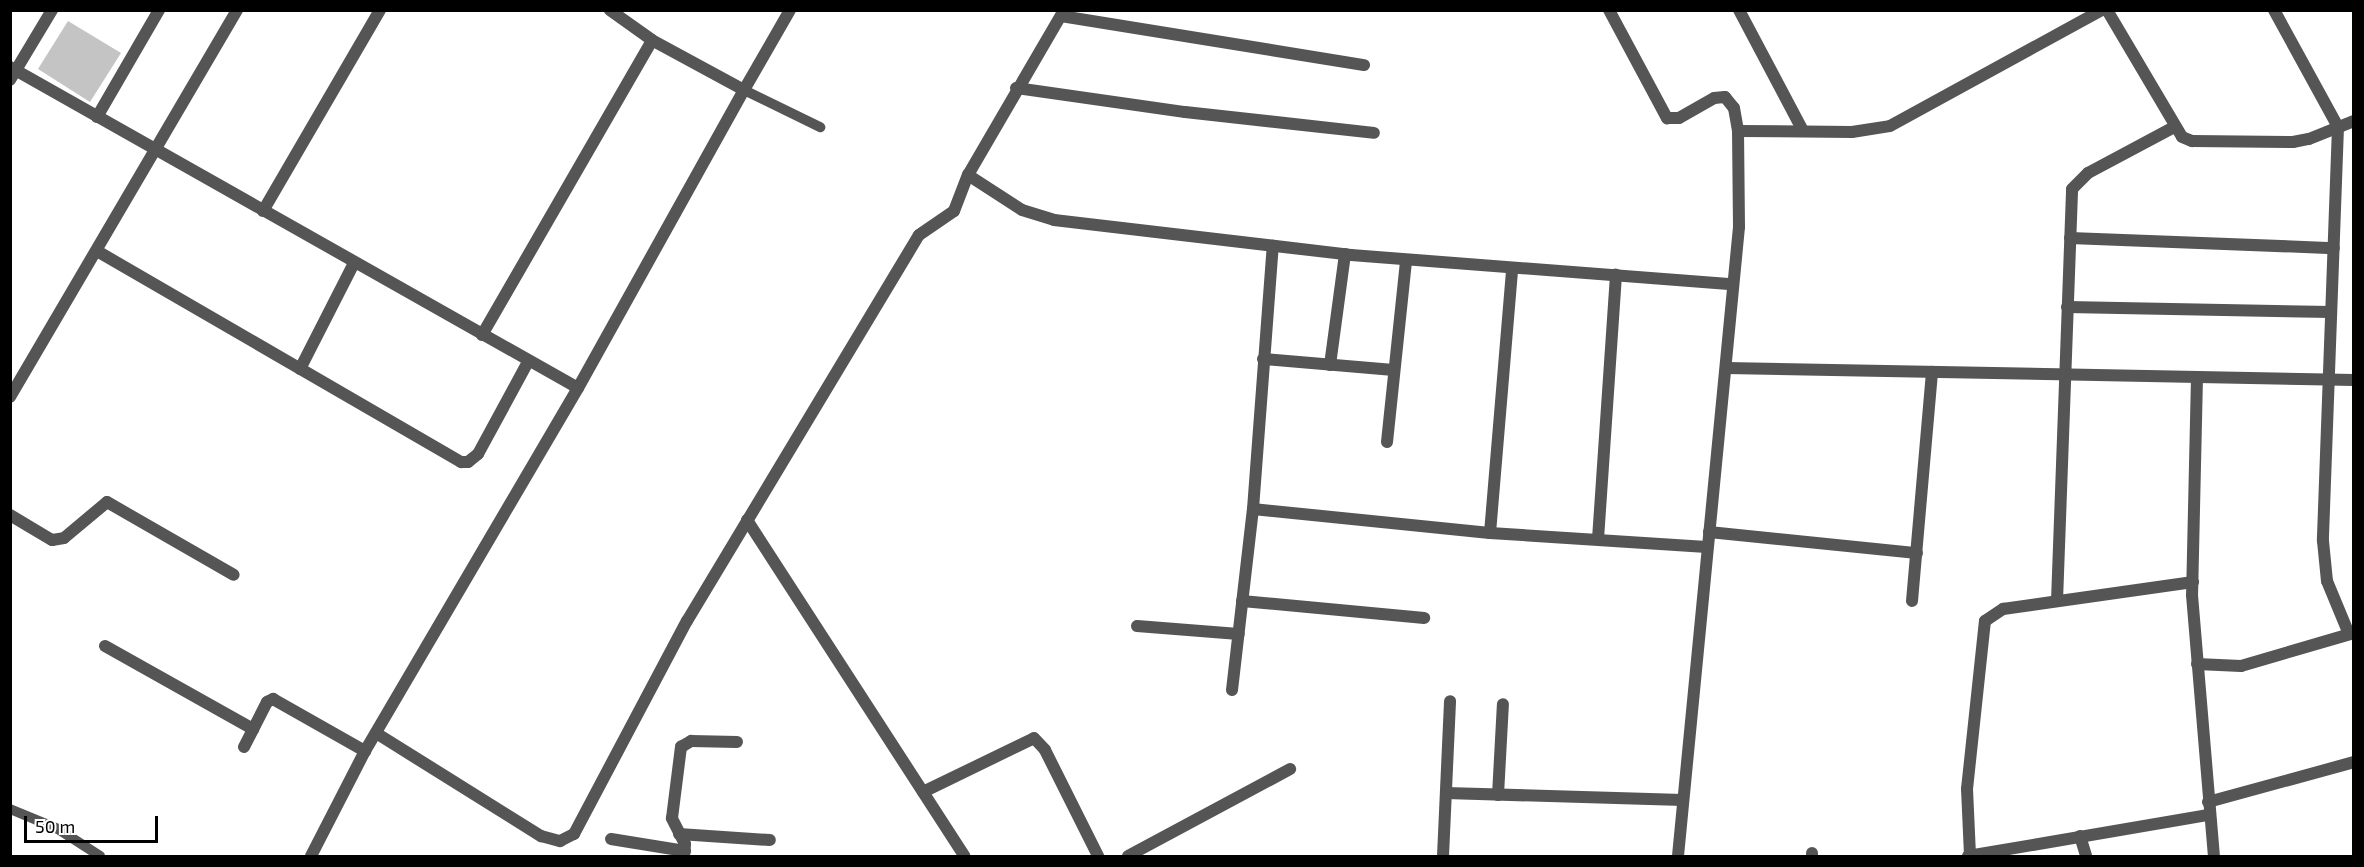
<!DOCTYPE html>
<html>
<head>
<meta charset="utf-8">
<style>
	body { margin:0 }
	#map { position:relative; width:2364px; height:867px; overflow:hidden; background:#fff; font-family:"Exo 2",sans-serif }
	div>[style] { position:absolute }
	.building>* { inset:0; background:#c4c4c4 }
	.service>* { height:10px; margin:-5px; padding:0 5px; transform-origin:5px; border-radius:5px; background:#555 }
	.minor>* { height:12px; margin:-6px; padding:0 6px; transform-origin:6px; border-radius:6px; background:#555 }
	span { translate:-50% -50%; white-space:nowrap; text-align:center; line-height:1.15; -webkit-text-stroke:4.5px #fff; paint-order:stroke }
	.frame { position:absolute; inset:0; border:12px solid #000; pointer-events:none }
	.scale { position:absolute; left:24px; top:816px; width:134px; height:27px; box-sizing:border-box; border:3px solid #000; border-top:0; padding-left:8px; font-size:18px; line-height:21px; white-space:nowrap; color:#000; -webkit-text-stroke:4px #fff; paint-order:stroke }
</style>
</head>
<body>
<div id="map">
	<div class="building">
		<i style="clip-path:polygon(68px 21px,121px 53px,90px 102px,38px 69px)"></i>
	</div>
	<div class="service">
		<i style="left:744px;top:90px;width:85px;rotate:26deg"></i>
		<i style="left:10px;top:809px;width:52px;rotate:22.6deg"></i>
		<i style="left:58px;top:829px;width:50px;rotate:32.7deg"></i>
	</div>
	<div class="minor">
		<i style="left:1609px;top:10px;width:123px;rotate:61.8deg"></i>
		<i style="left:1667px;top:118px;width:12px"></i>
		<i style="left:1679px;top:118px;width:40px;rotate:-29.7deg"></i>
		<i style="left:1714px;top:98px;width:11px;rotate:-5deg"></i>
		<i style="left:1725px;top:97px;width:14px;rotate:51deg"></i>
		<i style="left:1734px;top:108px;width:23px;rotate:80deg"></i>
		<i style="left:1738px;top:131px;width:96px;rotate:89.4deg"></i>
		<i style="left:1739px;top:227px;width:632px;rotate:95.54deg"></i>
		<i style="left:1739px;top:10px;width:137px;rotate:62.1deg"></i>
		<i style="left:2107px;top:10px;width:147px;rotate:59.4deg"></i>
		<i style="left:2182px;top:137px;width:11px;rotate:22deg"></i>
		<i style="left:2192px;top:141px;width:101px;rotate:0.6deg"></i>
		<i style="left:2293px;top:142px;width:16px;rotate:-11deg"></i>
		<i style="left:2309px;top:139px;width:48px;rotate:-21.8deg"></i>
		<i style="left:2274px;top:10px;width:133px;rotate:61.3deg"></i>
		<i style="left:2338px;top:127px;width:414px;rotate:92.1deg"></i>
		<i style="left:2323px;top:541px;width:40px;rotate:84.3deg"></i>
		<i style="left:2327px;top:581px;width:57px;rotate:67.5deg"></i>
		<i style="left:1061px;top:16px;width:307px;rotate:9.2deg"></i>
		<i style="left:10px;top:67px;width:652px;rotate:29.47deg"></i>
		<i style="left:10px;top:80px;width:82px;rotate:-59deg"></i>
		<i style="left:1016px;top:88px;width:171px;rotate:8.1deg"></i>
		<i style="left:1185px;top:112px;width:190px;rotate:6.3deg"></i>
		<i style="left:744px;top:90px;width:92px;rotate:-60.1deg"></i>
		<i style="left:97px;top:117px;width:124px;rotate:-59.9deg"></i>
		<i style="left:1738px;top:131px;width:114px;rotate:0.5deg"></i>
		<i style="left:1852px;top:132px;width:38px;rotate:-9deg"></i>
		<i style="left:1890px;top:126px;width:242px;rotate:-28.7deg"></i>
		<i style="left:968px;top:175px;width:64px;rotate:32.9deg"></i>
		<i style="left:1022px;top:210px;width:34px;rotate:17deg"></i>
		<i style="left:1054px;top:220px;width:299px;rotate:6.7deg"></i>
		<i style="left:1351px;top:255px;width:382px;rotate:4.4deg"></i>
		<i style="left:263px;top:211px;width:233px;rotate:-59.8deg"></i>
		<i style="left:2070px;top:238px;width:264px;rotate:2.2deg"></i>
		<i style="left:97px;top:251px;width:421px;rotate:30.1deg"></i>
		<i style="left:461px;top:462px;width:7px"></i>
		<i style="left:468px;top:462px;width:13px;rotate:-39deg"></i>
		<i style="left:478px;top:454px;width:105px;rotate:-61.5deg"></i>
		<i style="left:2067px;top:307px;width:264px;rotate:1.1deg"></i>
		<i style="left:482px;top:335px;width:340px;rotate:-60deg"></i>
		<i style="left:1263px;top:359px;width:131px;rotate:4.8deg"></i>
		<i style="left:1330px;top:365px;width:112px;rotate:-82.3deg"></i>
		<i style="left:1726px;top:368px;width:628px;rotate:1.09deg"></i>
		<i style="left:300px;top:369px;width:119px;rotate:-63deg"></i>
		<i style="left:2197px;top:377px;width:218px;rotate:91.3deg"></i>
		<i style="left:2192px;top:595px;width:262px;rotate:85.2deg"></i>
		<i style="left:10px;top:397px;width:449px;rotate:-59.6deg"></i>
		<i style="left:1387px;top:442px;width:183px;rotate:-84deg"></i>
		<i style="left:1253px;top:509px;width:238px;rotate:5.8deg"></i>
		<i style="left:1490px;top:533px;width:217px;rotate:3.7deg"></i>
		<i style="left:10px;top:515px;width:49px;rotate:30.8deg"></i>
		<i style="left:52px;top:540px;width:12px;rotate:-9deg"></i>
		<i style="left:64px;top:538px;width:56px;rotate:-39.9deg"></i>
		<i style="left:107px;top:502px;width:146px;rotate:29.9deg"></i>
		<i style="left:747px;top:520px;width:400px;rotate:57.1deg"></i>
		<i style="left:1709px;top:532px;width:209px;rotate:5.8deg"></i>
		<i style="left:1490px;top:533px;width:264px;rotate:-85.2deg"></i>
		<i style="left:1598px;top:539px;width:265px;rotate:-86.1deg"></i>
		<i style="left:1242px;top:601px;width:183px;rotate:5.3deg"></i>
		<i style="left:1912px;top:601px;width:230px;rotate:-85deg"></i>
		<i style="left:2057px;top:601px;width:412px;rotate:-87.9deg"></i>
		<i style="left:2072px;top:189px;width:23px;rotate:-45deg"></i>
		<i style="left:2088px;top:173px;width:98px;rotate:-28.1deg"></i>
		<i style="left:1137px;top:626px;width:102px;rotate:4.5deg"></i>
		<i style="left:105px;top:646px;width:170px;rotate:29.3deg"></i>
		<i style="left:2197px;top:664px;width:44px;rotate:2.6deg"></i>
		<i style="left:2241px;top:666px;width:118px;rotate:-16.3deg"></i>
		<i style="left:1232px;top:690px;width:182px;rotate:-83.4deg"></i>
		<i style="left:1253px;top:509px;width:264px;rotate:-85.7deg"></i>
		<i style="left:376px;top:733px;width:195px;rotate:32deg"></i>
		<i style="left:541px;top:836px;width:20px;rotate:15deg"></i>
		<i style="left:560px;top:841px;width:16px;rotate:-27deg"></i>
		<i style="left:574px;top:834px;width:241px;rotate:-62.1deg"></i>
		<i style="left:687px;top:621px;width:450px;rotate:-59deg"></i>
		<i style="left:919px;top:235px;width:42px;rotate:-34.4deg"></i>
		<i style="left:954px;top:211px;width:39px;rotate:-69deg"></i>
		<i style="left:968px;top:175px;width:191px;rotate:-59.8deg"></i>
		<i style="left:244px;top:747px;width:51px;rotate:-62.9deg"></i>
		<i style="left:267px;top:702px;width:7px;rotate:-27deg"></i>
		<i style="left:273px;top:699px;width:106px;rotate:29.5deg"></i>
		<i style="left:923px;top:792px;width:123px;rotate:-25.9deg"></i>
		<i style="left:1034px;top:738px;width:16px;rotate:47deg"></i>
		<i style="left:1045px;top:750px;width:119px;rotate:63.4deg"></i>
		<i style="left:1446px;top:793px;width:237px;rotate:1.7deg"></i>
		<i style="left:1498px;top:795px;width:91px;rotate:-86.9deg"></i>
		<i style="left:2208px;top:802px;width:151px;rotate:-15.3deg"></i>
		<i style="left:679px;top:834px;width:91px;rotate:3.8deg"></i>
		<i style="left:2080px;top:836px;width:21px;rotate:73deg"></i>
		<i style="left:611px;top:839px;width:75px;rotate:9.2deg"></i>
		<i style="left:1970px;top:855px;width:66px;rotate:-92.6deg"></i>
		<i style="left:1967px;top:789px;width:169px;rotate:-83.9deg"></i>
		<i style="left:1985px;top:621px;width:22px;rotate:-34deg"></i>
		<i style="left:2003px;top:609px;width:192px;rotate:-8.1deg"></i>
		<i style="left:311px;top:856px;width:118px;rotate:-62.8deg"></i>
		<i style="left:365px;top:751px;width:421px;rotate:-59.6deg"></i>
		<i style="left:578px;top:388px;width:341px;rotate:-60.9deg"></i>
		<i style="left:744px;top:90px;width:105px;rotate:-151.5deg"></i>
		<i style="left:652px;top:40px;width:52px;rotate:-144.5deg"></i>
		<i style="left:684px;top:856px;width:12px;rotate:-85deg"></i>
		<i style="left:685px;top:844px;width:29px;rotate:-117deg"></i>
		<i style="left:672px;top:818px;width:72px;rotate:-82.8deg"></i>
		<i style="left:681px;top:747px;width:12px;rotate:-31deg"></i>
		<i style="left:691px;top:741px;width:46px;rotate:1.2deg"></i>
		<i style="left:1128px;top:856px;width:184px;rotate:-28.2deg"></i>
		<i style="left:1443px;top:856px;width:155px;rotate:-87.4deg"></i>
		<i style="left:1812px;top:856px;width:3px;rotate:-90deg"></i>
		<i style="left:1968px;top:856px;width:244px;rotate:-9.7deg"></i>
	</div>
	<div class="frame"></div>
	<div class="scale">50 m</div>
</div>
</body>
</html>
